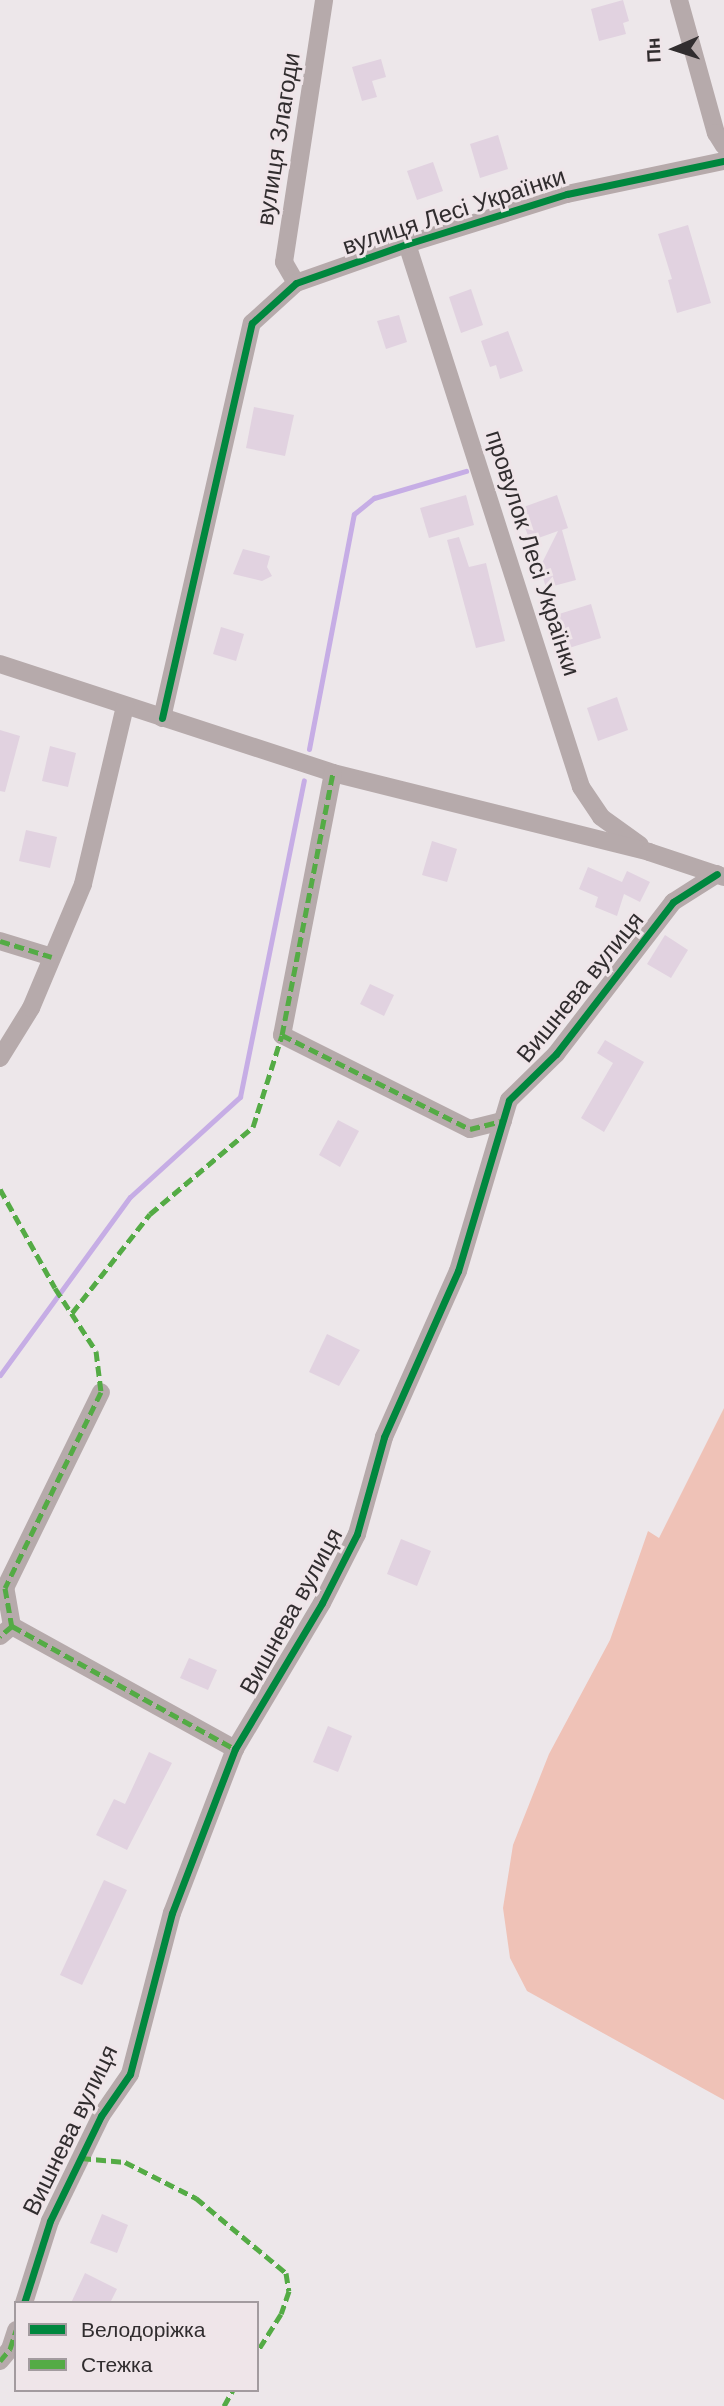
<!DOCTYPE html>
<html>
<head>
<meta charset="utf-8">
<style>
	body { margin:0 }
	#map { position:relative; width:724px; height:2406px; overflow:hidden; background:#ede7ea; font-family:Arial,sans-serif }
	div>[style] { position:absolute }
	.green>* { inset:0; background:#efc2b7 }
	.stream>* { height:5px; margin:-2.5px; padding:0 2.5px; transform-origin:2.5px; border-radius:2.5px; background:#c6ade5 }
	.building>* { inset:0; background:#e1d2e0 }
	.minor>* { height:18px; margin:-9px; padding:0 9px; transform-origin:9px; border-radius:9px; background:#b6aaab }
	.quiet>* { height:5px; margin-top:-2.5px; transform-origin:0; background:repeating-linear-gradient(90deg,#54ab45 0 10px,transparent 0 15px) }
	.cycleway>* { height:7px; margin:-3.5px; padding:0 3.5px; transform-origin:3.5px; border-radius:3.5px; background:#00873e }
	span { translate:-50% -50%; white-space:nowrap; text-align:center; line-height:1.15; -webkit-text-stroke:6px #efe5e9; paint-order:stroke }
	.street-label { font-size:24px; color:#312d2f }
	.legend { position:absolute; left:14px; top:2301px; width:245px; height:91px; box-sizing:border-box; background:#efe5e9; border:2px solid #a39b9f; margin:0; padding:9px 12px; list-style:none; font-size:21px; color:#312d2f }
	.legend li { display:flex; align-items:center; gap:14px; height:35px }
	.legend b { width:35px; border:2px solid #a39b9f }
	.north { position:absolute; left:640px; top:14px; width:70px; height:70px; -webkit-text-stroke:5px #efe5e9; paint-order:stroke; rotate:267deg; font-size:19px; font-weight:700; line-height:28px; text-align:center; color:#312d2f }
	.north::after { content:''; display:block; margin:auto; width:24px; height:32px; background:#312d2f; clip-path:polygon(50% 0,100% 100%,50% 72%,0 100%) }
</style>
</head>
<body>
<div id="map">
	<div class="green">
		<i style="clip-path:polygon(724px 1408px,724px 2100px,527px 1991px,510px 1958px,503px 1908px,513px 1845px,549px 1754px,610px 1640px,648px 1531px,659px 1538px)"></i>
	</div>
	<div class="stream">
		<i style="left:309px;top:749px;width:239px;rotate:-79.2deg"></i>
		<i style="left:354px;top:514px;width:26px;rotate:-39deg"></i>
		<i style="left:374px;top:498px;width:96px;rotate:-16.4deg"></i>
		<i style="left:0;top:1375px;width:220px;rotate:-53.9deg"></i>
		<i style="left:130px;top:1197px;width:149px;rotate:-42.3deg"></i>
		<i style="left:240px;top:1097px;width:323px;rotate:-78.6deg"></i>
	</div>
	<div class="building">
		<i style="clip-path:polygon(623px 0,629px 21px,623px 23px,626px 34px,599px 41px,591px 9px)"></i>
		<i style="clip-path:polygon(381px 59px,386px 77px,372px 81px,377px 97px,362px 101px,352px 67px)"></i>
		<i style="clip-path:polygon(498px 135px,508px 169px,480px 178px,470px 144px)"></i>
		<i style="clip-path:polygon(433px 162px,443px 191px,417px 200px,407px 171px)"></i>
		<i style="clip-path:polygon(688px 225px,711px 303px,677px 313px,668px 280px,672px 279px,658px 234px)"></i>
		<i style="clip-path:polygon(471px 289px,483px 325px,461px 333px,449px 297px)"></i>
		<i style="clip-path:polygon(399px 315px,407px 342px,386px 349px,377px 321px)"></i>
		<i style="clip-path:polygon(508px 331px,523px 371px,500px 379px,496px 365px,490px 367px,481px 341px)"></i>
		<i style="clip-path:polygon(254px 407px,294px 415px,285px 456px,246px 448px)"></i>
		<i style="clip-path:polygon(466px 495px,474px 525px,429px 538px,420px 508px)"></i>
		<i style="clip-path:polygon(557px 495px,568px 528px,562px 530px,576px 580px,546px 588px,540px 567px,558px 531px,530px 541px,518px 509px)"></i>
		<i style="clip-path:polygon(459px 537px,469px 567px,486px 563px,505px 641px,476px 648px,447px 540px)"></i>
		<i style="clip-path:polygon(243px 549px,270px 556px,267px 567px,272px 576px,262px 581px,233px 574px)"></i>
		<i style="clip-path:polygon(591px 604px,601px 638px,569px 648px,559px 614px)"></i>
		<i style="clip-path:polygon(221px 627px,244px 634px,236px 661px,213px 654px)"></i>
		<i style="clip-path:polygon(617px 697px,628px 730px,598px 741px,587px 708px)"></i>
		<i style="clip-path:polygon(0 730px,20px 736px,5px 792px,0 791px)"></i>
		<i style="clip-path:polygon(50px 746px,76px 753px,68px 787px,42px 781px)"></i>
		<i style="clip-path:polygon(26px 830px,57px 837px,50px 868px,19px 861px)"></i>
		<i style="clip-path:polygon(432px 841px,457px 849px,447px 882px,422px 875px)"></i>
		<i style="clip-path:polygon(588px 867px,622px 882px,627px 871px,650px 882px,640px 902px,624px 894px,617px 916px,595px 907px,598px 897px,579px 889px)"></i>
		<i style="clip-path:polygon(665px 935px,688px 950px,671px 978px,647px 964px)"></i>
		<i style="clip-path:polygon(370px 984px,394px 995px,384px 1016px,360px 1004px)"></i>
		<i style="clip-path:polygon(605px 1040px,644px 1062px,604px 1132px,581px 1118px,613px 1063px,597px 1053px)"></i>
		<i style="clip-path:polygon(338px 1120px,359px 1131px,340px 1167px,319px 1155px)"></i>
		<i style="clip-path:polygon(327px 1334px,360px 1350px,339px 1386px,309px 1372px)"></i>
		<i style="clip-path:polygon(401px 1539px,431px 1551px,417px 1586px,387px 1574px)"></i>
		<i style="clip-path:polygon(189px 1658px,217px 1670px,208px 1690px,180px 1678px)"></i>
		<i style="clip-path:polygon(328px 1726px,352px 1736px,338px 1772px,313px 1762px)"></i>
		<i style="clip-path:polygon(149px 1752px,172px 1763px,127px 1850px,96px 1835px,114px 1799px,125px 1804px)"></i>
		<i style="clip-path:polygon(104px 1880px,127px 1890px,82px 1985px,60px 1975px)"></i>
		<i style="clip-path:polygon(102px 2214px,128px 2225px,117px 2253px,90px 2243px)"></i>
		<i style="clip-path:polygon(85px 2273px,117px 2289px,110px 2303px,71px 2303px)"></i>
	</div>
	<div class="minor">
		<i style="left:679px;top:0;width:138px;rotate:74.5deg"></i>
		<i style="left:716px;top:133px;width:15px;rotate:58deg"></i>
		<i style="left:407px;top:244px;width:570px;rotate:72.23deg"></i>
		<i style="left:581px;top:787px;width:36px;rotate:56deg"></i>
		<i style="left:601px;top:817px;width:48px;rotate:35.7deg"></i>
		<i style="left:296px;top:283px;width:24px;rotate:-120deg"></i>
		<i style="left:284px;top:262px;width:265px;rotate:-81.3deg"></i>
		<i style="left:0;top:664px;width:350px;rotate:18.1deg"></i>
		<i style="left:333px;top:773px;width:326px;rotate:14deg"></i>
		<i style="left:649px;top:852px;width:79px;rotate:18.4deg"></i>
		<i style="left:162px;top:718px;width:405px;rotate:-77.2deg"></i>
		<i style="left:252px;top:323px;width:59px;rotate:-42.3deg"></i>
		<i style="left:296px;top:283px;width:118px;rotate:-19.4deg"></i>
		<i style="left:407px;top:244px;width:168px;rotate:-17.4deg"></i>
		<i style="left:567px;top:194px;width:160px;rotate:-11.9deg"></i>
		<i style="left:333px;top:773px;width:267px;rotate:101deg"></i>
		<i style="left:282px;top:1035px;width:210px;rotate:26.6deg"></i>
		<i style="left:470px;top:1129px;width:34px;rotate:-14deg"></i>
		<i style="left:0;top:941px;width:54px;rotate:17.1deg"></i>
		<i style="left:0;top:1058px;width:59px;rotate:-58.2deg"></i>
		<i style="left:31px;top:1008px;width:134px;rotate:-67.2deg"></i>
		<i style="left:83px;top:884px;width:183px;rotate:-76.7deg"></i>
		<i style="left:12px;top:1626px;width:255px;rotate:28.9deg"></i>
		<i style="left:0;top:1636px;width:16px;rotate:-40deg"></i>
		<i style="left:12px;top:1626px;width:39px;rotate:-100deg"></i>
		<i style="left:5px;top:1588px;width:218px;rotate:-63.9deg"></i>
		<i style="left:24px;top:2303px;width:86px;rotate:-72.4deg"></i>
		<i style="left:50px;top:2221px;width:117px;rotate:-64.1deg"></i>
		<i style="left:101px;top:2116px;width:51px;rotate:-55.4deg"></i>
		<i style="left:130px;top:2074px;width:166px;rotate:-75.4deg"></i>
		<i style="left:172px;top:1913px;width:176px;rotate:-69deg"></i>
		<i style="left:235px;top:1749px;width:170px;rotate:-59.2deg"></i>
		<i style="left:322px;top:1603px;width:77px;rotate:-63.1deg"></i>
		<i style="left:357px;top:1534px;width:101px;rotate:-74.4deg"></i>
		<i style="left:384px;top:1437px;width:182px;rotate:-66deg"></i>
		<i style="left:458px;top:1271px;width:178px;rotate:-73.4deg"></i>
		<i style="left:509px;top:1100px;width:66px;rotate:-44.4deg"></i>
		<i style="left:556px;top:1054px;width:192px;rotate:-52.4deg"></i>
		<i style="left:673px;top:902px;width:52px;rotate:-32.5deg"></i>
		<i style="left:0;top:2361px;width:16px;rotate:-50deg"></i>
		<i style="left:10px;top:2349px;width:20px;rotate:-72deg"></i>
	</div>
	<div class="quiet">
		<i style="left:0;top:941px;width:54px;rotate:17.1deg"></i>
		<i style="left:282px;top:1035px;width:210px;rotate:26.6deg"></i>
		<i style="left:470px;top:1129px;width:34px;rotate:-14deg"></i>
		<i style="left:0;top:1189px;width:113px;rotate:60.9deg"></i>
		<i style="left:55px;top:1288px;width:75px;rotate:56.9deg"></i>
		<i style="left:96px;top:1351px;width:41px;rotate:83deg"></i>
		<i style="left:101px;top:1392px;width:218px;rotate:116.1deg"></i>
		<i style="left:5px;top:1588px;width:39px;rotate:80deg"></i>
		<i style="left:12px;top:1626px;width:16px;rotate:140deg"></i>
		<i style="left:72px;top:1313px;width:126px;rotate:-51.8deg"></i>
		<i style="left:150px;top:1214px;width:135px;rotate:-40.2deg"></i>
		<i style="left:253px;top:1127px;width:96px;rotate:-72.5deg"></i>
		<i style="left:282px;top:1035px;width:267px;rotate:-79deg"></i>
		<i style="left:12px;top:1626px;width:255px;rotate:28.9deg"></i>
		<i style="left:235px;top:1749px;width:4px;rotate:104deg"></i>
		<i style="left:81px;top:2158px;width:44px;rotate:5.2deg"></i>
		<i style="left:125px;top:2162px;width:80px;rotate:26.9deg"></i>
		<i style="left:196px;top:2198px;width:117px;rotate:39.8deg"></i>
		<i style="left:286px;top:2273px;width:18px;rotate:81deg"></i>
		<i style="left:289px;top:2291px;width:24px;rotate:109deg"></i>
		<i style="left:281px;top:2314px;width:45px;rotate:122.3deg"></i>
		<i style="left:0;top:2361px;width:16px;rotate:-50deg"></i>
		<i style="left:10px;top:2349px;width:20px;rotate:-72deg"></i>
		<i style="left:224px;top:2406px;width:18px;rotate:-61deg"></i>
	</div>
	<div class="cycleway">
		<i style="left:162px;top:718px;width:405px;rotate:-77.2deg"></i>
		<i style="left:252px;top:323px;width:59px;rotate:-42.3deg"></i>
		<i style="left:296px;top:283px;width:118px;rotate:-19.4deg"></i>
		<i style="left:407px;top:244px;width:168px;rotate:-17.4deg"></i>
		<i style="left:567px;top:194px;width:160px;rotate:-11.9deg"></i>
		<i style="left:24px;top:2303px;width:86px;rotate:-72.4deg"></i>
		<i style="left:50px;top:2221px;width:117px;rotate:-64.1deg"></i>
		<i style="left:101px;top:2116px;width:51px;rotate:-55.4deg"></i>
		<i style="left:130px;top:2074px;width:166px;rotate:-75.4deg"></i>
		<i style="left:172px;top:1913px;width:176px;rotate:-69deg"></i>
		<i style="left:235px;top:1749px;width:170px;rotate:-59.2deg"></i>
		<i style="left:322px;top:1603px;width:77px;rotate:-63.1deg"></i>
		<i style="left:357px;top:1534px;width:101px;rotate:-74.4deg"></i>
		<i style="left:384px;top:1437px;width:182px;rotate:-66deg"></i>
		<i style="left:458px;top:1271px;width:178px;rotate:-73.4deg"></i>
		<i style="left:509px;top:1100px;width:66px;rotate:-44.4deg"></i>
		<i style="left:556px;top:1054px;width:192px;rotate:-52.4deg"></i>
		<i style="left:673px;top:902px;width:52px;rotate:-32.5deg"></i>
	</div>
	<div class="street-label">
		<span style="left:278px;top:139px;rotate:-81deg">вулиця Злагоди</span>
		<span style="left:454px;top:211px;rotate:-18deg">вулиця Лесі Українки</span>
		<span style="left:533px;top:553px;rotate:72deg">провулок Лесі Українки</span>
		<span style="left:580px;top:987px;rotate:-51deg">Вишнева вулиця</span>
		<span style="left:291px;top:1611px;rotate:-61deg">Вишнева вулиця</span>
		<span style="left:70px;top:2130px;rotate:-64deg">Вишнева вулиця</span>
	</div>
	<ul class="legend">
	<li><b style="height:9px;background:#00873e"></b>Велодоріжка</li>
	<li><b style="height:9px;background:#54ab45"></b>Стежка</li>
	</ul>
	<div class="north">Пн</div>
</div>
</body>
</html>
